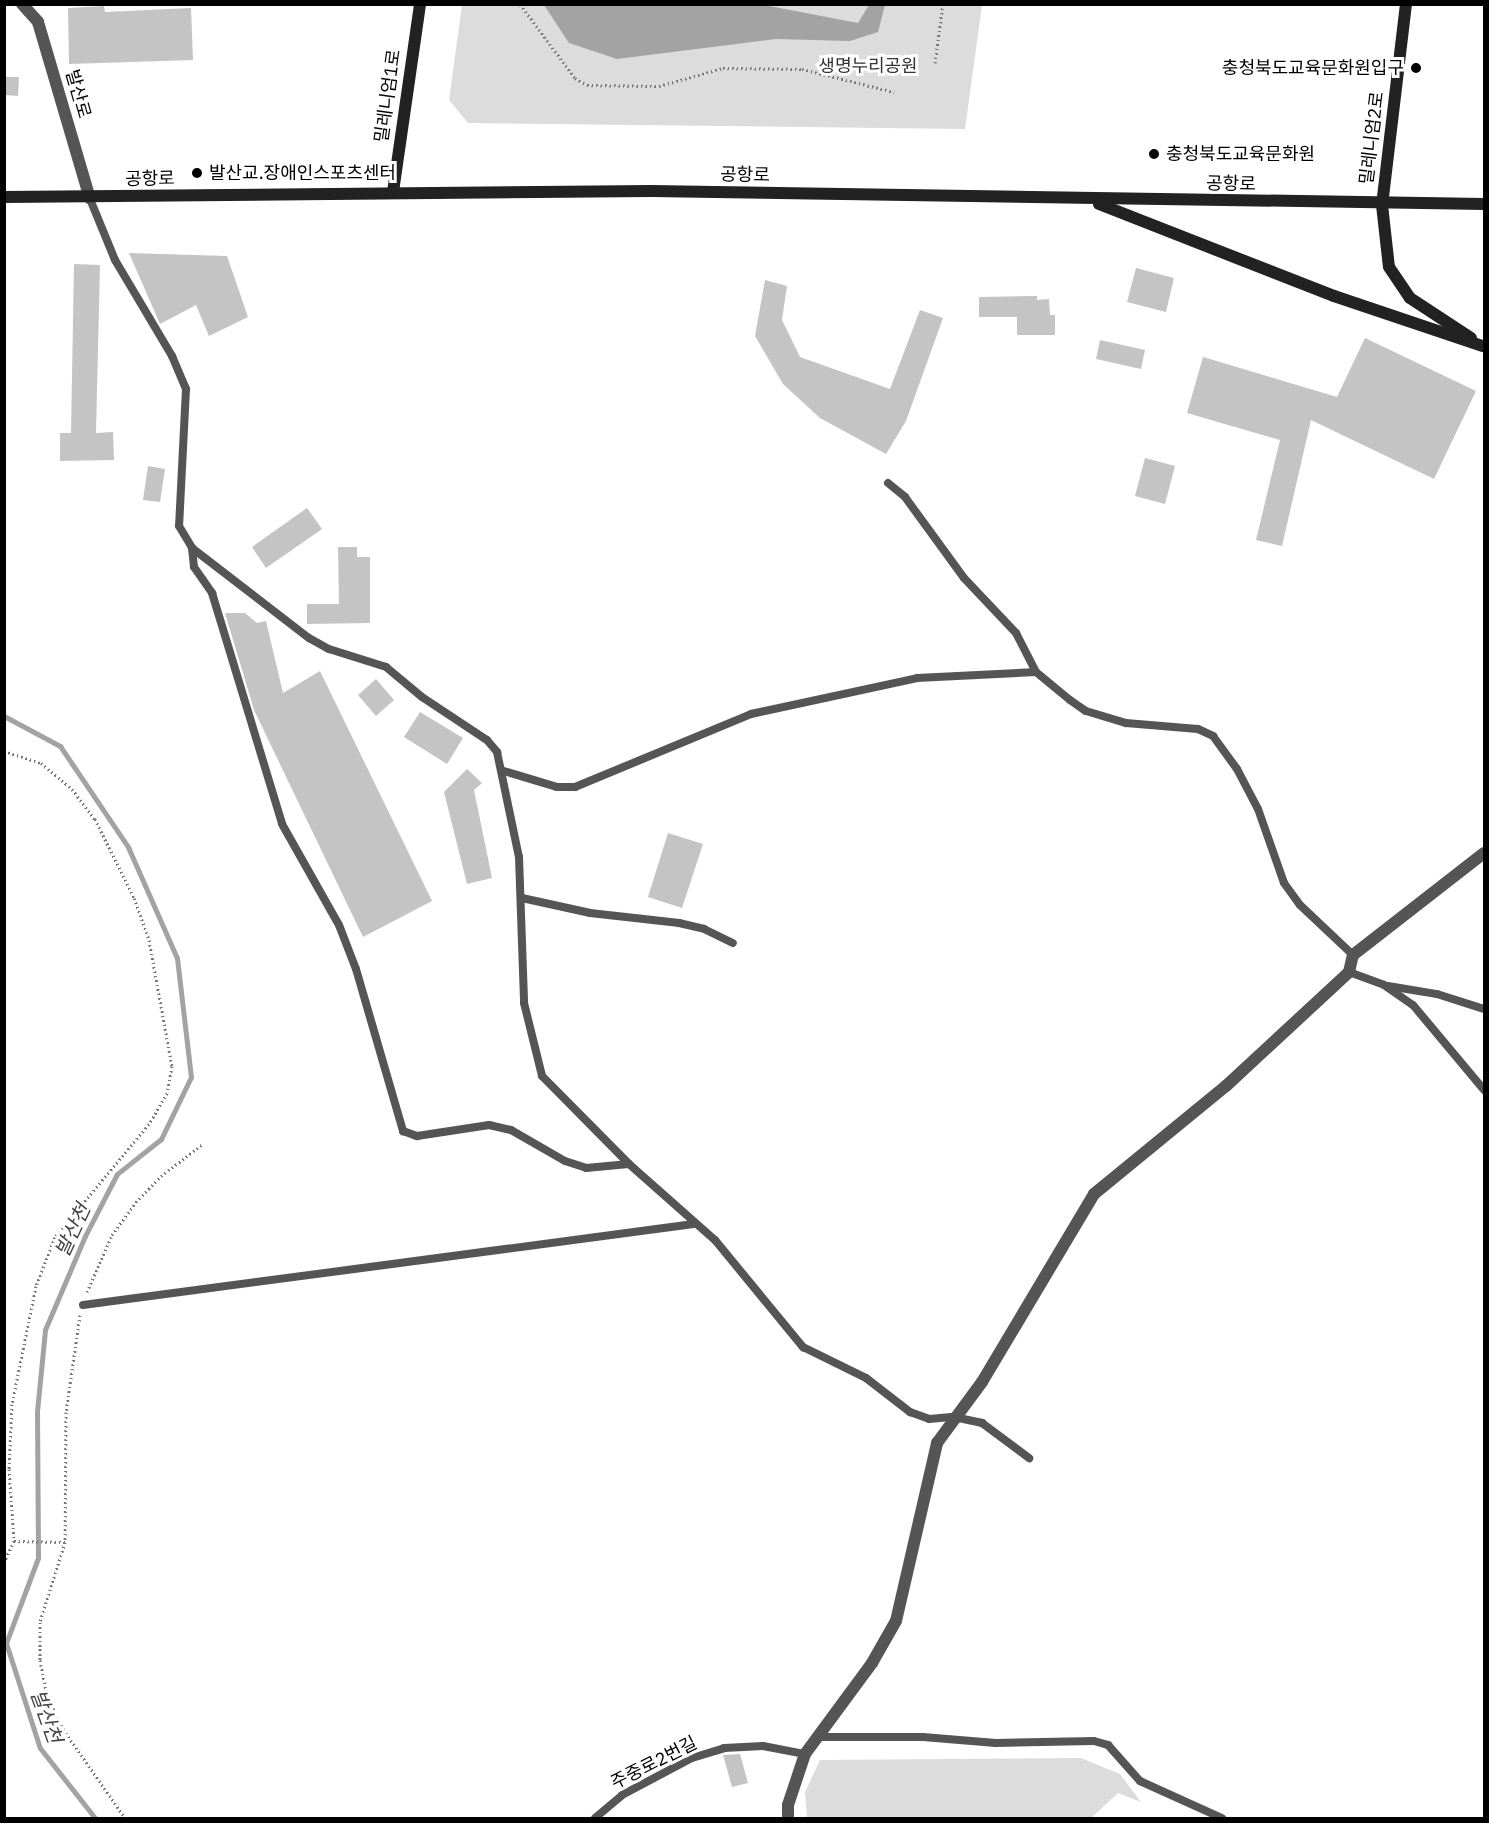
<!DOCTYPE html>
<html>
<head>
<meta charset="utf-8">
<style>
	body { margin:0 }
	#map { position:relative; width:1489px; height:1823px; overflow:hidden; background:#fff; font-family:"IBM Plex Sans","Noto Sans KR",sans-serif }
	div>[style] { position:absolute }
	.green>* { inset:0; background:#dcdcdc }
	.water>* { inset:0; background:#a3a3a3 }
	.stream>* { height:5px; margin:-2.5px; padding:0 2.5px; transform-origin:2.5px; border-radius:2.5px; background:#a3a3a3 }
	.building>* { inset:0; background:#c4c4c4 }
	.path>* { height:3px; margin-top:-1.5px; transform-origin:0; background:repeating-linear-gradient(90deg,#777 0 1.5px,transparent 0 4.5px) }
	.lane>* { height:8px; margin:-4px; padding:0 4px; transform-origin:4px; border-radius:4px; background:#555 }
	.street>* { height:12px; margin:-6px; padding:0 6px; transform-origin:6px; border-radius:6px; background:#555 }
	.secondary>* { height:12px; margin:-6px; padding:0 6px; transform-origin:6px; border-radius:6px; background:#222 }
	.dots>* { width:16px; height:16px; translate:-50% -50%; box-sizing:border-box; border:3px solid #fff; border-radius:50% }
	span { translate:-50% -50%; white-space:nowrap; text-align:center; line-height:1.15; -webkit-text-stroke:6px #fff; paint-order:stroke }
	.park-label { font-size:18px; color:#333 }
	.poi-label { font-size:18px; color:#000 }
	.right { translate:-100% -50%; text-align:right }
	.left { translate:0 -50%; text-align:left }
	.street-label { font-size:18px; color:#000 }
	.water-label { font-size:20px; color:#444; font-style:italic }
	.frame { position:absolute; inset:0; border:6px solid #000; pointer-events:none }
</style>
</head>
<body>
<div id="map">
	<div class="green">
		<i style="clip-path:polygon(462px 5px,982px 5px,965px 129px,468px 123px,449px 100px)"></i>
		<i style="clip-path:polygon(1081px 1758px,1120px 1774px,1141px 1802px,1118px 1793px,1091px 1818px,807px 1818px,805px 1792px,820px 1760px)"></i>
	</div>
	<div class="water">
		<i style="clip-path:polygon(544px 5px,764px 5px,858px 23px,869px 5px,885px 5px,878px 32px,850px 41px,776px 39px,617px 59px,569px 43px)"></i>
	</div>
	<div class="stream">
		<i style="left:4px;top:716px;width:64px;rotate:28.2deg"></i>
		<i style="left:60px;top:746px;width:122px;rotate:56deg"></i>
		<i style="left:128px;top:847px;width:121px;rotate:66.2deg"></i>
		<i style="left:177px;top:958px;width:120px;rotate:83.3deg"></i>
		<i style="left:191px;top:1077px;width:69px;rotate:115.8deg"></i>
		<i style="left:161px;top:1139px;width:56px;rotate:141.5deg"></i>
		<i style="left:117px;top:1174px;width:70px;rotate:117.3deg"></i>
		<i style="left:85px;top:1236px;width:102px;rotate:113.1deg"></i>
		<i style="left:45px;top:1330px;width:81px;rotate:95.6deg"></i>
		<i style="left:37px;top:1411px;width:147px;rotate:89.6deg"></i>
		<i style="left:38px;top:1558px;width:91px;rotate:110.6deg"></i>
		<i style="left:6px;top:1643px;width:110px;rotate:72.1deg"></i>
		<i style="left:40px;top:1748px;width:89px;rotate:51.8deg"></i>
	</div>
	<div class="building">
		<i style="clip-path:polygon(104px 6px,105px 12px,191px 8px,193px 60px,69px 64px,68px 8px)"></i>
		<i style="clip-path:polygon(4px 77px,19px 77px,18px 96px,4px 95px)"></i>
		<i style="clip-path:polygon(129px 253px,227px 256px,248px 317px,209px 336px,196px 305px,160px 324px)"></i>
		<i style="clip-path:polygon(74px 264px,100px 265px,96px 433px,113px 432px,114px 460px,60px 461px,60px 433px,71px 433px)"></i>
		<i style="clip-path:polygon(1136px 268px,1174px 278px,1166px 312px,1127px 302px)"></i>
		<i style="clip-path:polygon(765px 280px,787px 286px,782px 320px,800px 357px,890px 389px,920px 310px,943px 318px,906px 421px,886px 454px,820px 418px,783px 384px,755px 336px)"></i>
		<i style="clip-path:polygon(1037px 296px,1037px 300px,1049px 299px,1050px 315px,1055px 315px,1055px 335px,1017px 335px,1017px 317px,979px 317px,979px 297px)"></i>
		<i style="clip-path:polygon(1365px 338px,1476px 391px,1434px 479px,1311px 420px,1282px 546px,1256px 540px,1280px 440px,1187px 413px,1203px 357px,1337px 397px)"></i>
		<i style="clip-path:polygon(1100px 340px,1145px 350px,1141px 369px,1096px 359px)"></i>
		<i style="clip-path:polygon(1145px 458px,1175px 466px,1165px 504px,1135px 496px)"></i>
		<i style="clip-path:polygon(148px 466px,165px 469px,160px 502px,143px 500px)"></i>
		<i style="clip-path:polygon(307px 508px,322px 529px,266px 568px,252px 547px)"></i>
		<i style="clip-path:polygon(338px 547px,357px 547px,357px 557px,370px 557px,370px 623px,307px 624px,307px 604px,339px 604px)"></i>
		<i style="clip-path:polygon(225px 613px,245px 613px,257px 623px,266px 621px,283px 693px,320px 671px,432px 901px,363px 937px,254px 710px)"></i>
		<i style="clip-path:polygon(376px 679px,394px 700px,376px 716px,358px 695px)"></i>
		<i style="clip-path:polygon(420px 712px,463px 738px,447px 764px,404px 737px)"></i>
		<i style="clip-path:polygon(467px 769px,482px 783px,474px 790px,492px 878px,467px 884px,444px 792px)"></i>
		<i style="clip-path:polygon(668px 833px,703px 844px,682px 908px,648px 897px)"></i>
		<i style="clip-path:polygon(740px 1754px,748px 1783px,732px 1787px,723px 1755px)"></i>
	</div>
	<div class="path">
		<i style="left:520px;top:4px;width:92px;rotate:53.4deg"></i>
		<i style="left:575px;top:78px;width:14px;rotate:30deg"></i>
		<i style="left:587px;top:85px;width:72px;rotate:0.8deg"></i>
		<i style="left:659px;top:86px;width:66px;rotate:-15.7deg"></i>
		<i style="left:723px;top:68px;width:79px;rotate:0.7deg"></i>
		<i style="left:802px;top:69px;width:95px;rotate:14deg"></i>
		<i style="left:935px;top:63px;width:60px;rotate:-82.3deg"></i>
		<i style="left:4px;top:751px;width:39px;rotate:18deg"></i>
		<i style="left:41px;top:763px;width:40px;rotate:40deg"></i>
		<i style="left:72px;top:789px;width:38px;rotate:53deg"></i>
		<i style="left:95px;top:819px;width:88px;rotate:63.7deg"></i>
		<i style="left:134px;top:898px;width:45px;rotate:70.3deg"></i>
		<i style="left:149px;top:940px;width:128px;rotate:79.7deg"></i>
		<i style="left:172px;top:1066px;width:27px;rotate:100deg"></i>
		<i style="left:167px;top:1093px;width:36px;rotate:120deg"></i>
		<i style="left:149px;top:1124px;width:147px;rotate:129.8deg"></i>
		<i style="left:55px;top:1237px;width:53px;rotate:111.2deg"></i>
		<i style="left:36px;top:1286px;width:120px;rotate:101.5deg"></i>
		<i style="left:12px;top:1404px;width:65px;rotate:92.6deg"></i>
		<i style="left:9px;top:1469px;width:72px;rotate:86deg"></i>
		<i style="left:14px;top:1541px;width:23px;rotate:115deg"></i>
		<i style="left:87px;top:1292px;width:62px;rotate:-66.3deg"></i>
		<i style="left:112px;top:1235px;width:41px;rotate:-54deg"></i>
		<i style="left:136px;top:1202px;width:36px;rotate:-46deg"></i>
		<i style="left:161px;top:1176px;width:54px;rotate:-37.5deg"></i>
		<i style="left:80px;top:1315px;width:98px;rotate:98.2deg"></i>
		<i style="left:66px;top:1412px;width:130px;rotate:90.4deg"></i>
		<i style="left:65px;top:1542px;width:84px;rotate:107.4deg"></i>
		<i style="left:40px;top:1622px;width:38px;rotate:90deg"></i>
		<i style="left:40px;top:1660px;width:37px;rotate:79deg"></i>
		<i style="left:47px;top:1696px;width:37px;rotate:64deg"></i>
		<i style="left:63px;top:1729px;width:108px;rotate:55.1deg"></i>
		<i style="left:14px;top:1541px;width:51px;rotate:1.1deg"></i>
	</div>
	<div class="lane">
		<i style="left:90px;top:199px;width:66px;rotate:67.7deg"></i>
		<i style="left:115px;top:260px;width:112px;rotate:59.3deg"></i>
		<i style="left:172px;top:356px;width:36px;rotate:67deg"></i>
		<i style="left:186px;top:389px;width:137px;rotate:92.9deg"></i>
		<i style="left:179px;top:526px;width:26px;rotate:59deg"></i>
		<i style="left:192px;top:548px;width:148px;rotate:37.6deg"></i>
		<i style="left:309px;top:638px;width:23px;rotate:29deg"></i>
		<i style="left:329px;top:649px;width:60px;rotate:17.5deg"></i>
		<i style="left:386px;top:667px;width:47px;rotate:39.8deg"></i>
		<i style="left:422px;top:697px;width:78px;rotate:33.5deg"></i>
		<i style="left:487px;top:740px;width:16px;rotate:50deg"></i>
		<i style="left:497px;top:752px;width:107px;rotate:78.2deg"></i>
		<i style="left:519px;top:857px;width:146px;rotate:88deg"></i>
		<i style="left:524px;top:1003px;width:75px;rotate:76.1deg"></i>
		<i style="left:542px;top:1076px;width:124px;rotate:45.3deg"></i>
		<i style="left:629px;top:1164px;width:115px;rotate:41.5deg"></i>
		<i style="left:715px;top:1240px;width:139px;rotate:50.6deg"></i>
		<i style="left:803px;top:1347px;width:70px;rotate:26.2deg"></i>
		<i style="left:866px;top:1378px;width:56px;rotate:37.7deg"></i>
		<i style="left:910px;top:1412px;width:20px;rotate:20deg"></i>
		<i style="left:929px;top:1419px;width:25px;rotate:-5deg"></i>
		<i style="left:954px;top:1417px;width:29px;rotate:12deg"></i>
		<i style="left:982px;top:1423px;width:59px;rotate:36.7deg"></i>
		<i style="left:888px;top:483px;width:22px;rotate:39deg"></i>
		<i style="left:905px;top:497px;width:100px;rotate:53.9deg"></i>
		<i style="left:964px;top:578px;width:76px;rotate:46.6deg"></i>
		<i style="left:1016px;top:633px;width:44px;rotate:62.9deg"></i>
		<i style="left:1036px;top:672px;width:44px;rotate:39.5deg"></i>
		<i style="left:1070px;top:700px;width:19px;rotate:35deg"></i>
		<i style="left:1086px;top:711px;width:42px;rotate:16.7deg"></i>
		<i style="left:1126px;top:723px;width:72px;rotate:4.8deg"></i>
		<i style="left:1198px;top:729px;width:17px;rotate:25deg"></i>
		<i style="left:1213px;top:736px;width:41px;rotate:54deg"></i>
		<i style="left:1237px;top:769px;width:45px;rotate:62.3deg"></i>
		<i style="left:1258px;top:809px;width:78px;rotate:70.6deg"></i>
		<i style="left:1284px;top:883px;width:27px;rotate:54deg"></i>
		<i style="left:1300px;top:905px;width:73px;rotate:43.3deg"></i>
		<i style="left:192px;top:548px;width:19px;rotate:84deg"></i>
		<i style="left:194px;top:567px;width:32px;rotate:55deg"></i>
		<i style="left:212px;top:593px;width:241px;rotate:73.1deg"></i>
		<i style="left:282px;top:824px;width:116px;rotate:60.6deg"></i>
		<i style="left:339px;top:925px;width:47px;rotate:68.9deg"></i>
		<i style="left:356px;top:969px;width:169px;rotate:73.8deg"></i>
		<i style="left:403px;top:1131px;width:15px;rotate:20deg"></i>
		<i style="left:417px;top:1136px;width:73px;rotate:-8.7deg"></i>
		<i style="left:489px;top:1125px;width:23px;rotate:13deg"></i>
		<i style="left:511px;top:1130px;width:62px;rotate:29.9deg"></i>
		<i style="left:565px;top:1161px;width:22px;rotate:18deg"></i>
		<i style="left:586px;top:1168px;width:43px;rotate:-5.3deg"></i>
		<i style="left:504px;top:771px;width:55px;rotate:16.8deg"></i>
		<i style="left:557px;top:787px;width:18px"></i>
		<i style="left:575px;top:787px;width:191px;rotate:-22.5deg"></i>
		<i style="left:751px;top:714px;width:170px;rotate:-12.2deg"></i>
		<i style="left:917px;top:678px;width:119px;rotate:-2.9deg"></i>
		<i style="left:522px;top:898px;width:70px;rotate:12.4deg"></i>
		<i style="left:590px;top:913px;width:90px;rotate:6.4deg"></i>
		<i style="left:679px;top:923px;width:26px;rotate:13deg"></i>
		<i style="left:704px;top:929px;width:32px;rotate:26deg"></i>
		<i style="left:1349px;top:972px;width:37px;rotate:20deg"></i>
		<i style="left:1384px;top:985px;width:35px;rotate:35deg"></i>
		<i style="left:1413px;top:1005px;width:111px;rotate:50.1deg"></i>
		<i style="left:1388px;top:986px;width:50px;rotate:9.3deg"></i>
		<i style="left:1437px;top:994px;width:49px;rotate:17.7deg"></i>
		<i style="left:83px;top:1305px;width:616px;rotate:-7.55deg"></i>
		<i style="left:818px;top:1737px;width:105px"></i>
		<i style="left:923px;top:1737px;width:73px;rotate:4.7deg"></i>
		<i style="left:996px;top:1743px;width:98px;rotate:-1.2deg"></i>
		<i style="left:1094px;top:1741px;width:15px;rotate:16deg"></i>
		<i style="left:1108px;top:1745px;width:48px;rotate:48.4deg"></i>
		<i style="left:1140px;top:1781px;width:90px;rotate:24.3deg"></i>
		<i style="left:595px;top:1818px;width:35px;rotate:-40deg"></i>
		<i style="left:622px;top:1795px;width:79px;rotate:-27.9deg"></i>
		<i style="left:692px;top:1758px;width:34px;rotate:-17deg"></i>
		<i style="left:724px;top:1748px;width:39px;rotate:-3deg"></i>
		<i style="left:763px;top:1746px;width:43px;rotate:10.8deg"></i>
	</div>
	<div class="street">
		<i style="left:22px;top:4px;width:24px;rotate:48deg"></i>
		<i style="left:38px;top:22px;width:184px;rotate:73.6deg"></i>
		<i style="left:788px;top:1818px;width:13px;rotate:-90deg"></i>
		<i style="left:788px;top:1805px;width:54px;rotate:-71.6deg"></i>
		<i style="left:805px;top:1754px;width:113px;rotate:-53.6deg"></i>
		<i style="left:872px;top:1663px;width:48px;rotate:-60.3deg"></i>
		<i style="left:896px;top:1621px;width:183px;rotate:-77deg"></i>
		<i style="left:937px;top:1443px;width:76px;rotate:-53.6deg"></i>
		<i style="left:982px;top:1382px;width:219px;rotate:-59.2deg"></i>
		<i style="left:1094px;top:1194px;width:171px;rotate:-39.3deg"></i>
		<i style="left:1226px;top:1086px;width:168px;rotate:-42.8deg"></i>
		<i style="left:1349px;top:972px;width:17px;rotate:-77deg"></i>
		<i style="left:1353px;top:955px;width:166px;rotate:-37.9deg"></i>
	</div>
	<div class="secondary">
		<i style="left:1406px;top:4px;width:202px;rotate:96.8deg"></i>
		<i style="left:1382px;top:205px;width:62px;rotate:83.6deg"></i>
		<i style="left:1389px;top:267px;width:37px;rotate:56deg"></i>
		<i style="left:1410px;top:298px;width:73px;rotate:33.3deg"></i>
		<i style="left:393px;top:192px;width:190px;rotate:-81.8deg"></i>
		<i style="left:4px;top:197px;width:647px;rotate:-0.53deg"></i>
		<i style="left:651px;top:191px;width:833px;rotate:0.89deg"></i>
		<i style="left:1099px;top:204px;width:252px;rotate:21.4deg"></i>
		<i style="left:1334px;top:296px;width:157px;rotate:18.6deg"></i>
	</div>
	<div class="dots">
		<i style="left:1416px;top:68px;background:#000"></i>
		<i style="left:1154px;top:154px;background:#000"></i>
		<i style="left:197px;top:173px;background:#000"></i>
	</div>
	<div class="park-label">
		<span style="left:868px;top:66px">생명누리공원</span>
	</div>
	<div class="poi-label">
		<span class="right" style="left:1404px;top:68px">충청북도교육문화원입구</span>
		<span class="left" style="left:1166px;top:154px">충청북도교육문화원</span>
		<span class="left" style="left:209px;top:173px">발산교.장애인스포츠센터</span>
	</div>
	<div class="street-label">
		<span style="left:78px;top:94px;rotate:74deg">발산로</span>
		<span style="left:388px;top:96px;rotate:-82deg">밀레니엄1로</span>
		<span style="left:1372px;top:138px;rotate:-83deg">밀레니엄2로</span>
		<span style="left:745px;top:175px;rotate:1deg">공항로</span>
		<span style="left:150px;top:179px;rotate:-1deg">공항로</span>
		<span style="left:1231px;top:184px;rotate:1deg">공항로</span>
		<span style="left:654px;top:1763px;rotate:-27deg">주중로2번길</span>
	</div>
	<div class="water-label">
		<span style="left:72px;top:1230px;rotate:-65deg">발산천</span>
		<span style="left:47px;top:1716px;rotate:70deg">발산천</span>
	</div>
	<div class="frame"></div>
</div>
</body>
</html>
